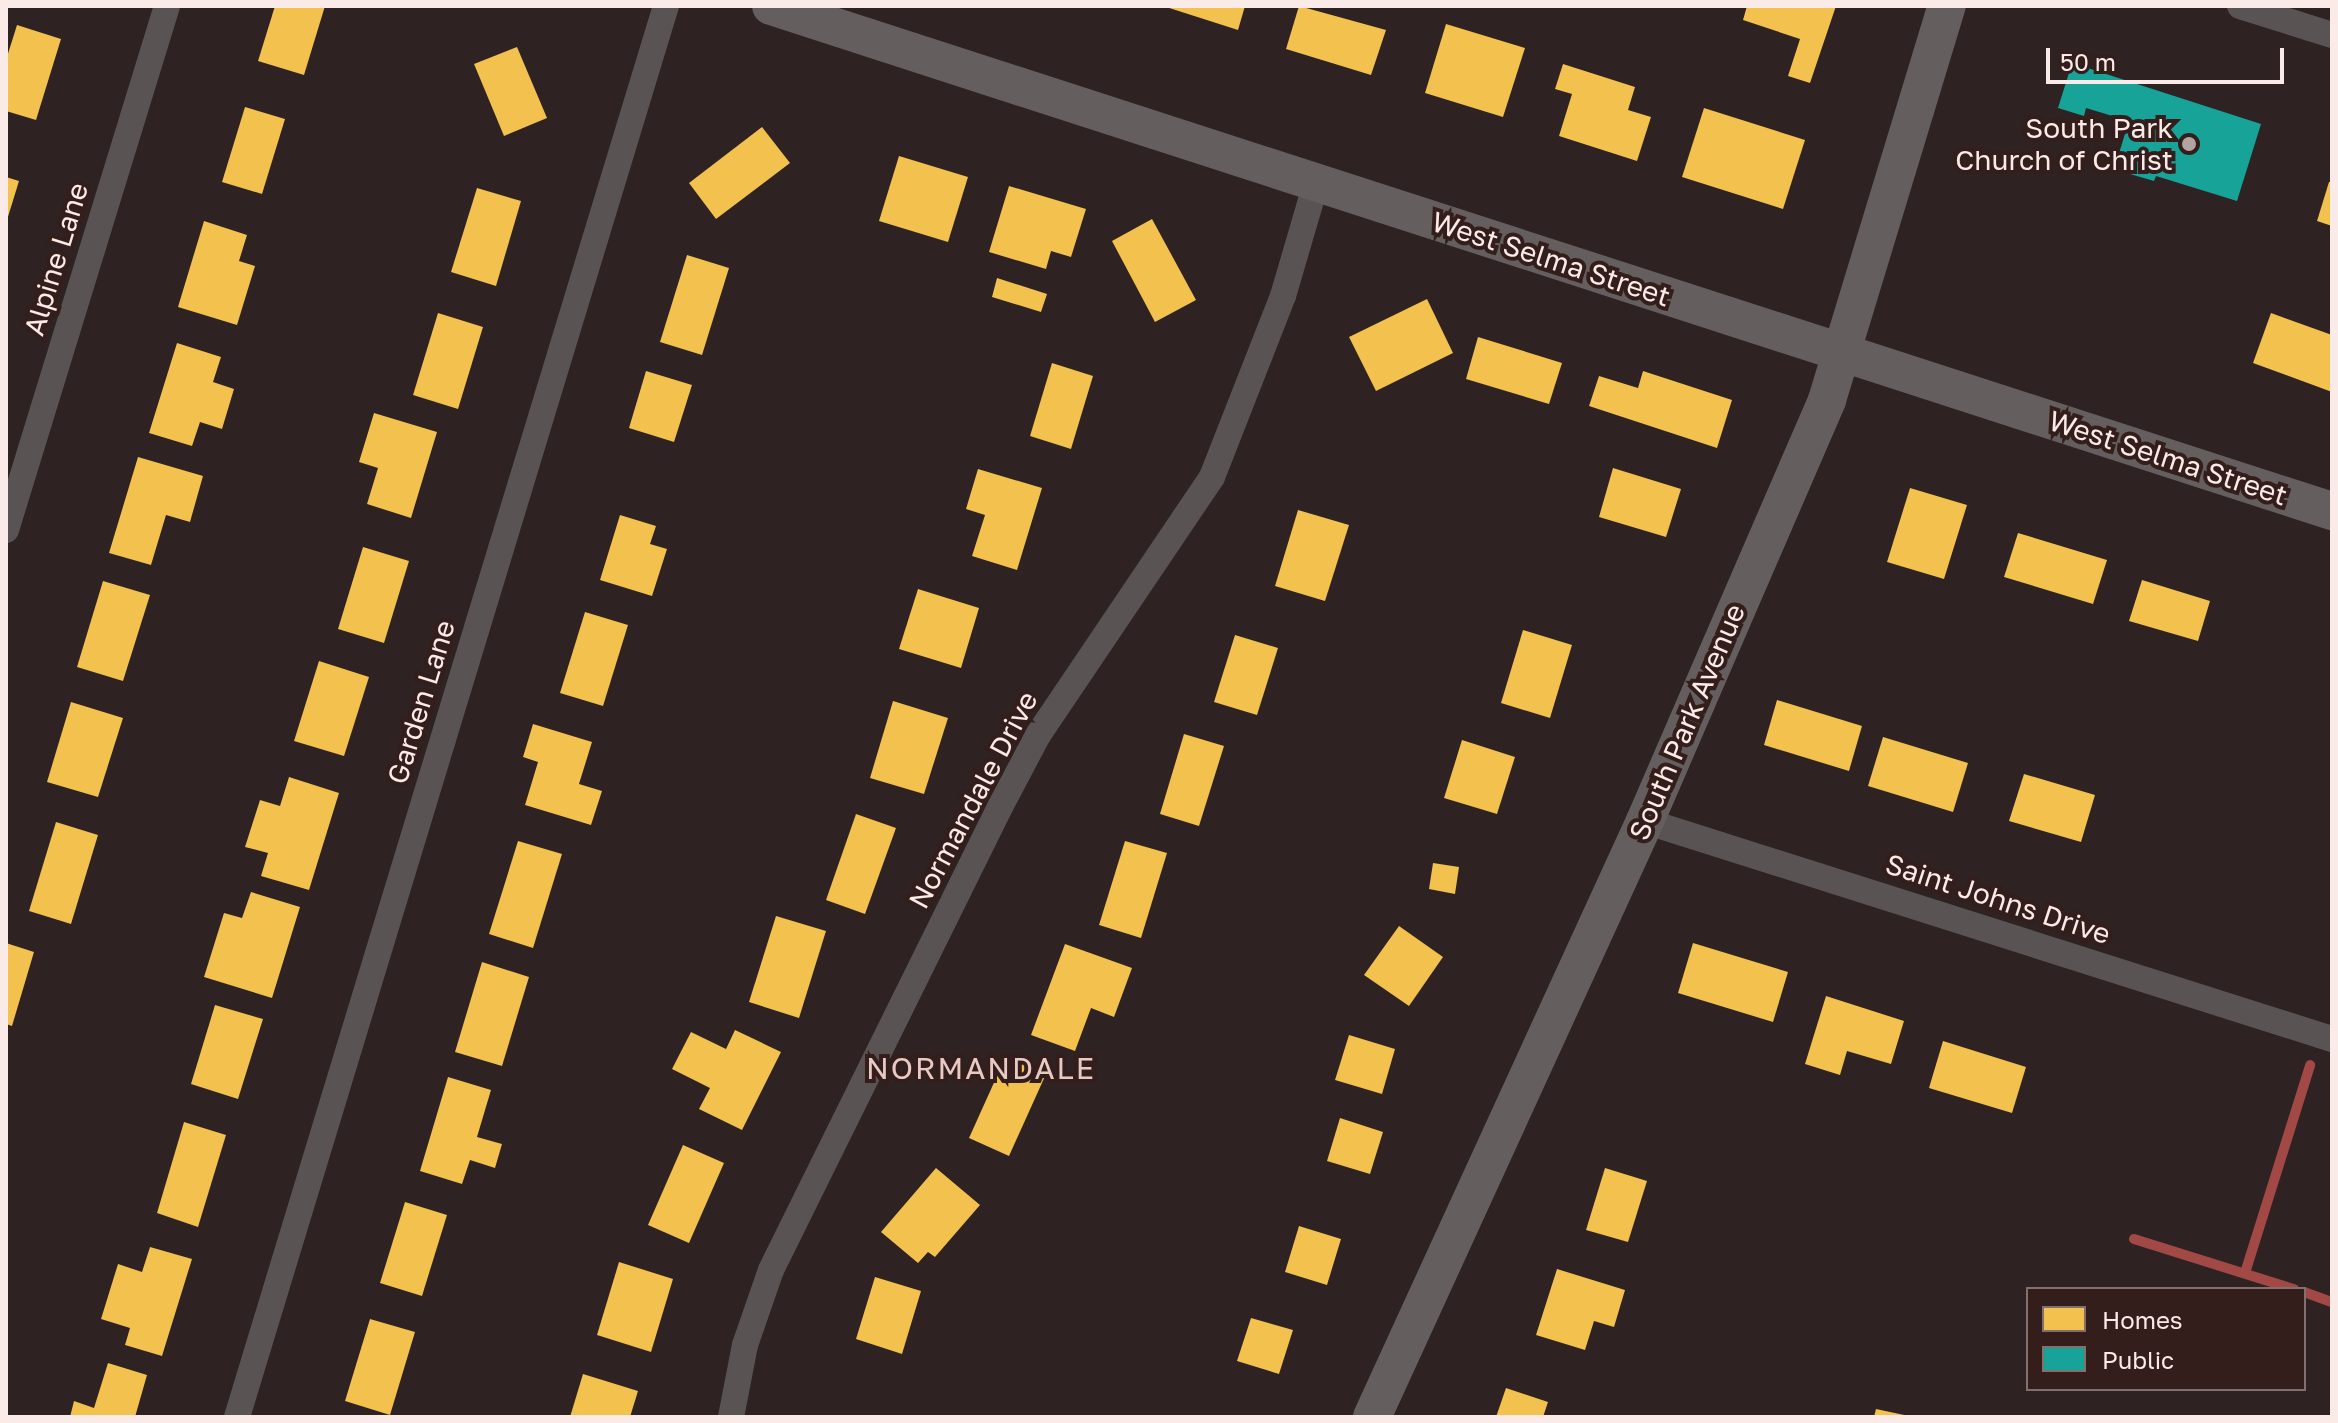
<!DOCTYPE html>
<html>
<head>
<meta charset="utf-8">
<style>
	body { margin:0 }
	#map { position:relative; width:2338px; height:1423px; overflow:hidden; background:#2e2222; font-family:"Golos Text",sans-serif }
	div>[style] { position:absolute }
	.homes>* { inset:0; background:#f2c14e }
	.public>* { inset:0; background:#17a398 }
	.stream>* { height:10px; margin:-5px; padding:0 5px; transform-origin:5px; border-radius:5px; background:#a24945 }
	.street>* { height:26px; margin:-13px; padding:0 13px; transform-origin:13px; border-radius:13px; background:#595453 }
	.secondary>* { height:38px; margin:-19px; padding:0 19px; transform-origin:19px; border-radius:19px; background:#645e5e }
	.dots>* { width:22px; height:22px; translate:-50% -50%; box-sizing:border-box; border:4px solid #341e1c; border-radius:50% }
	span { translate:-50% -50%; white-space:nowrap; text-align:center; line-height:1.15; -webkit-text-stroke:8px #341e1c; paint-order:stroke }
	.poi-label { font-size:28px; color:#faeae8 }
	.right { translate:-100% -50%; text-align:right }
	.street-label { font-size:28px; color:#faeae8 }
	.neighbourhood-label { font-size:30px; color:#e7c9c5; letter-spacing:2px }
	.frame { position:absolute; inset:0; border:8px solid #faeae8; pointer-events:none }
	.legend { position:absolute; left:2026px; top:1287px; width:280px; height:104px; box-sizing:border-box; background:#341e1c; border:2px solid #83706e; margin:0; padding:10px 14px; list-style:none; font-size:24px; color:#faeae8 }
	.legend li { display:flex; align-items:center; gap:16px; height:40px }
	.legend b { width:40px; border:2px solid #83706e }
	.scale { position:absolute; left:2046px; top:48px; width:238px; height:36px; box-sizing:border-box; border:4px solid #faeae8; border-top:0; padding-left:10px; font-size:24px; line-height:28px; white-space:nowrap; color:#faeae8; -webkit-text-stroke:6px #341e1c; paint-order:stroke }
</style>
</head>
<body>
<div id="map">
	<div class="homes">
		<i style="clip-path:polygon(275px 6px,325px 6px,304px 75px,258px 61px)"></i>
		<i style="clip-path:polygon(1163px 6px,1245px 6px,1238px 30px)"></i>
		<i style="clip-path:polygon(1299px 6px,1386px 30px,1371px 75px,1286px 49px)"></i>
		<i style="clip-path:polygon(1747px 6px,1836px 6px,1810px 83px,1788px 76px,1800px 39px,1743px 20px)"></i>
		<i style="clip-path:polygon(1446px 24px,1525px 48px,1503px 117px,1425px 93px)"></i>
		<i style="clip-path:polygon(17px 25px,61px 39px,36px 120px,6px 111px,6px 60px)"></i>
		<i style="clip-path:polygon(517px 47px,547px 118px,504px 136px,474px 64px)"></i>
		<i style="clip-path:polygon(1563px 64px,1635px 87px,1628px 110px,1651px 117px,1637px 161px,1559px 136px,1572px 94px,1555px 89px)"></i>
		<i style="clip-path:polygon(245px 107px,285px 119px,262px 194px,222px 182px)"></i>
		<i style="clip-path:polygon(1704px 108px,1805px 140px,1783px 209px,1682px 177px)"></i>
		<i style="clip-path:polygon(762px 127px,790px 163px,716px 219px,689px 183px)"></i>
		<i style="clip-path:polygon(899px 156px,968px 177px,948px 242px,879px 221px)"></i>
		<i style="clip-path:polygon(6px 177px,19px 181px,7px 220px,6px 220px)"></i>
		<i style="clip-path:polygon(2329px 182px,2332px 182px,2332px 226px,2317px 221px)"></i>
		<i style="clip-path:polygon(1009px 186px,1086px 209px,1071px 257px,1051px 251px,1046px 269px,989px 252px)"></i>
		<i style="clip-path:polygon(477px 188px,521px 201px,496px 286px,451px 272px)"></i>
		<i style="clip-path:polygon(1152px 219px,1196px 300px,1155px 322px,1112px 241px)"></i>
		<i style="clip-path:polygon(204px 221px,247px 235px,239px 261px,255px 266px,237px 325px,178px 307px)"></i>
		<i style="clip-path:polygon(687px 255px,729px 268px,702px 355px,660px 342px)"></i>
		<i style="clip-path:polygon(997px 278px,1047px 294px,1041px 312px,992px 297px)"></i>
		<i style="clip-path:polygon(1427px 299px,1453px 353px,1376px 391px,1349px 337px)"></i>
		<i style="clip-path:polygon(438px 313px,483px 327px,458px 409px,413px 395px)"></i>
		<i style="clip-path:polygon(2271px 313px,2332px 335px,2332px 392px,2253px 363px)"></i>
		<i style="clip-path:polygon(1478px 337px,1562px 363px,1549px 404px,1466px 379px)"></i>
		<i style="clip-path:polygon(177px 343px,221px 357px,213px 382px,234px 389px,222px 429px,200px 422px,192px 446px,149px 433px)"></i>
		<i style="clip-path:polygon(1052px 363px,1093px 376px,1071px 449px,1030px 436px)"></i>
		<i style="clip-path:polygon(646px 371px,692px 385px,674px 442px,629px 428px)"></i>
		<i style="clip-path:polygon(1643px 371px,1732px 400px,1717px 448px,1589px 406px,1599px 376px,1638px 388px)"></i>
		<i style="clip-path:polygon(374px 413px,437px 432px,411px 518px,367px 504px,378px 468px,359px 462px)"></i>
		<i style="clip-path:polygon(138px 457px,203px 476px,190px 522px,166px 515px,151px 565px,109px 553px)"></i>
		<i style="clip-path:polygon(1613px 468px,1681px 489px,1666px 537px,1599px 517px)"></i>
		<i style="clip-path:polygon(978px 469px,1042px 488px,1017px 570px,972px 556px,985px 515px,966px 509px)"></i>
		<i style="clip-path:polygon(1910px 488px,1967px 505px,1944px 579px,1887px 562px)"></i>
		<i style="clip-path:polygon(1298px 510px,1349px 525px,1325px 601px,1275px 586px)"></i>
		<i style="clip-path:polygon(620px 515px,656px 526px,650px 544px,667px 549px,652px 596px,600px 580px)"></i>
		<i style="clip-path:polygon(2018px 533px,2107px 560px,2093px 604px,2004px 577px)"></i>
		<i style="clip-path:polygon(363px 547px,409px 561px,384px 643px,338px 629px)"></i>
		<i style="clip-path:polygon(2142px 580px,2210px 601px,2198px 641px,2129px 621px)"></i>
		<i style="clip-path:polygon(103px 581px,150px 595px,123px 681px,77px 667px)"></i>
		<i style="clip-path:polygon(918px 589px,979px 608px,961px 668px,899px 649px)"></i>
		<i style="clip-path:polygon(585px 612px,628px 625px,603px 706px,560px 693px)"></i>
		<i style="clip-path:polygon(1523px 630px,1572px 645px,1550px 718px,1501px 703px)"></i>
		<i style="clip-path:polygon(1235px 635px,1278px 648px,1257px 715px,1214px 702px)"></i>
		<i style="clip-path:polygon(319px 661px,369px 677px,344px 756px,294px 741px)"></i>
		<i style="clip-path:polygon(1777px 700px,1862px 726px,1849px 771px,1764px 745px)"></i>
		<i style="clip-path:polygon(893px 701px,948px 718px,924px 794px,870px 778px)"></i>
		<i style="clip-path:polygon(71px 702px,123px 718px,98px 797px,47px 782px)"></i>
		<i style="clip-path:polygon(533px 724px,592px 742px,579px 784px,602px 791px,591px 825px,525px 805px,538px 762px,523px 757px)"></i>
		<i style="clip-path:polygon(1184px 734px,1224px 746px,1199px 826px,1160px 814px)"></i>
		<i style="clip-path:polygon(1883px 737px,1968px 763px,1953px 812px,1868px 786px)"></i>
		<i style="clip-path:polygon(1462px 740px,1515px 757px,1497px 814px,1444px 798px)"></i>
		<i style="clip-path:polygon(2024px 774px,2095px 795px,2081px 842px,2009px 821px)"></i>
		<i style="clip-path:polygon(289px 777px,339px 793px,309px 890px,261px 876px,268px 853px,245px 847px,260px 800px,280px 806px)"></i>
		<i style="clip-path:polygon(856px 814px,896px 828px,865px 914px,826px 900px)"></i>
		<i style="clip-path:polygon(56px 822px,98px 835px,71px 924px,29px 911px)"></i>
		<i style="clip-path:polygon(518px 841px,562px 854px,533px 948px,489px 934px)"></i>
		<i style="clip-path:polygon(1125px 841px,1167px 853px,1141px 938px,1099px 925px)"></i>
		<i style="clip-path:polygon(1433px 863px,1459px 867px,1455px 894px,1429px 889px)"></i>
		<i style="clip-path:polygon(251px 892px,300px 907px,272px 998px,204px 977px,224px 913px,242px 918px)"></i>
		<i style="clip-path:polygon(776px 916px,826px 931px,799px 1018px,749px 1002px)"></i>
		<i style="clip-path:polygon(1399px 926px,1443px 957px,1409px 1006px,1364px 975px)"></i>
		<i style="clip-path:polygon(6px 943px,34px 952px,12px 1026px,6px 1024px)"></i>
		<i style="clip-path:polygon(1693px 943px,1788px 972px,1773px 1022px,1678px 993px)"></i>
		<i style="clip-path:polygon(1065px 944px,1132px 968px,1114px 1017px,1091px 1008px,1075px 1051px,1031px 1035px)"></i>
		<i style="clip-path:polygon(482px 962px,529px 977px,502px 1066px,455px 1052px)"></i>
		<i style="clip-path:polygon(1826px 996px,1904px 1021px,1891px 1064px,1847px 1051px,1840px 1075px,1805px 1064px)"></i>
		<i style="clip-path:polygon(215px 1005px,263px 1019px,238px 1099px,191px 1084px)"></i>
		<i style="clip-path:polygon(735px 1030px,781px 1052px,742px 1130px,699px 1109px,710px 1088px,672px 1069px,691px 1032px,726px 1049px)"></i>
		<i style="clip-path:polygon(1349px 1035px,1395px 1049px,1382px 1094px,1335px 1080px)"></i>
		<i style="clip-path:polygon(1943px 1041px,2026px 1067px,2012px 1113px,1929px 1088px)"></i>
		<i style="clip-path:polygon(1006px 1056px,1046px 1074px,1009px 1156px,969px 1138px)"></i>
		<i style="clip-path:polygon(448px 1077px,491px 1090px,477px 1137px,502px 1144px,495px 1168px,470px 1160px,462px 1184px,420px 1171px)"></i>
		<i style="clip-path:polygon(1340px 1118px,1383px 1132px,1370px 1174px,1327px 1161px)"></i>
		<i style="clip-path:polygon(184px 1122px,226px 1135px,198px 1227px,157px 1213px)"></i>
		<i style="clip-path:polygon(683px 1145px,724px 1163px,689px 1243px,648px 1225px)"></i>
		<i style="clip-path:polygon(936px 1168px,980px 1205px,935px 1257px,928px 1252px,918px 1263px,881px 1232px)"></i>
		<i style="clip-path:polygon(1605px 1168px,1647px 1181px,1628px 1242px,1586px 1230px)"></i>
		<i style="clip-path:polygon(405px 1202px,447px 1215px,422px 1296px,380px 1283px)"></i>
		<i style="clip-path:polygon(1299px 1226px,1341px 1239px,1327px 1285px,1285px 1272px)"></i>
		<i style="clip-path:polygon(150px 1247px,192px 1259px,162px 1356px,125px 1345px,130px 1328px,101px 1319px,118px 1264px,142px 1272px)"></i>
		<i style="clip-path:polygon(619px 1262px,673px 1279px,651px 1352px,597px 1335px)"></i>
		<i style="clip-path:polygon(1557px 1269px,1625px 1290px,1614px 1327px,1594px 1321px,1585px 1350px,1536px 1335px)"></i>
		<i style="clip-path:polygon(875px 1277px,921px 1291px,902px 1354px,856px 1339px)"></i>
		<i style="clip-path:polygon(1251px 1318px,1293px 1330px,1279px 1374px,1237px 1361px)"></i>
		<i style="clip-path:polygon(370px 1319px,415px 1332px,390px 1415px,345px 1401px)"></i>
		<i style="clip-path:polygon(108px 1363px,147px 1375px,135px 1417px,70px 1417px,74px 1401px,94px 1408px)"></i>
		<i style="clip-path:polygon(583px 1374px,638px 1391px,630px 1417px,570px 1417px)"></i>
		<i style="clip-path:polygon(1506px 1388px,1548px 1402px,1543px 1417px,1496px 1417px)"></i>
		<i style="clip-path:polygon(1876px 1409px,1909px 1416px,1909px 1417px,1874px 1417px)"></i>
	</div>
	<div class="public">
		<i style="clip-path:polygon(2072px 63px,2261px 124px,2237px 201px,2156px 176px,2154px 181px,2123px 172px,2125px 166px,2116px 163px,2129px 121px,2086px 108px,2084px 116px,2058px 108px)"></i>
	</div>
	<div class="stream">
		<i style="left:2134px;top:1239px;width:168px;rotate:17.4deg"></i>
		<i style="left:2245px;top:1273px;width:218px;rotate:-72.6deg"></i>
		<i style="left:2304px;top:1292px;width:30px;rotate:20deg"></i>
	</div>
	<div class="street">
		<i style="left:2240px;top:6px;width:96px;rotate:17.5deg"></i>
		<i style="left:6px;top:530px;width:548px;rotate:-72.92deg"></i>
		<i style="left:1645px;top:821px;width:721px;rotate:17.61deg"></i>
		<i style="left:237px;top:1417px;width:1475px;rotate:-73.09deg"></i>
		<i style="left:731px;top:1417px;width:73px;rotate:-79deg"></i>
		<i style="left:745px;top:1345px;width:79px;rotate:-70.9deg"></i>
		<i style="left:771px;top:1270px;width:517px;rotate:-63.68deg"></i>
		<i style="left:1000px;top:807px;width:81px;rotate:-62.2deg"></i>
		<i style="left:1038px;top:735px;width:311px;rotate:-56deg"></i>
		<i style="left:1212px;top:477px;width:194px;rotate:-68.6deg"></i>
		<i style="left:1283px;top:296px;width:118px;rotate:-73.7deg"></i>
	</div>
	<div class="secondary">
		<i style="left:771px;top:6px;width:1641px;rotate:17.93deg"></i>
		<i style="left:1372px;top:1417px;width:656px;rotate:-65.39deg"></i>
		<i style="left:1645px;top:821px;width:459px;rotate:-66.6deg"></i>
		<i style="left:1827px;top:400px;width:412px;rotate:-73.1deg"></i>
	</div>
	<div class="dots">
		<i style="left:2189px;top:144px;background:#b3a4a3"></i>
	</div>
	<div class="poi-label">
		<span class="right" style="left:2173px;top:144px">South Park<br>Church of Christ</span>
	</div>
	<div class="street-label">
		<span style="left:56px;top:259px;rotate:-73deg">Alpine Lane</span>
		<span style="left:1551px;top:259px;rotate:18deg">West Selma Street</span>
		<span style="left:2168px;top:458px;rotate:18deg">West Selma Street</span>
		<span style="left:421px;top:702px;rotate:-73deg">Garden Lane</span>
		<span style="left:1687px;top:722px;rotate:-67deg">South Park Avenue</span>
		<span style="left:973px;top:800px;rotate:-62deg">Normandale Drive</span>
		<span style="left:1998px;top:899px;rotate:18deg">Saint Johns Drive</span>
	</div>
	<div class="neighbourhood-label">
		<span style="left:981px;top:1068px">NORMANDALE</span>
	</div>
	<div class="frame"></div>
	<ul class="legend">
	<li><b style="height:22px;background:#f2c14e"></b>Homes</li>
	<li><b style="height:22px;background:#17a398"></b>Public</li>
	</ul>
	<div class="scale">50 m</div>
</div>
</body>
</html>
